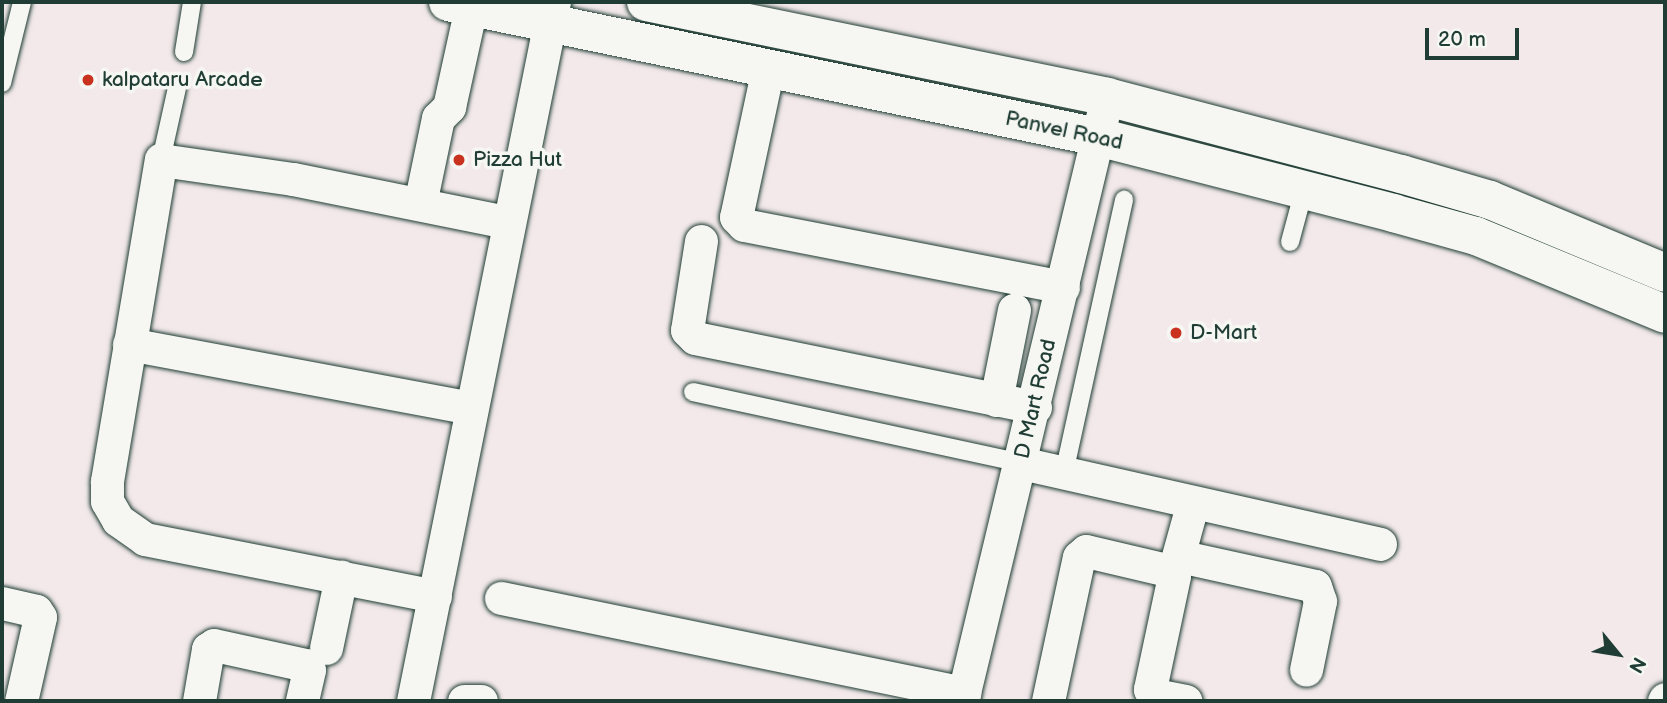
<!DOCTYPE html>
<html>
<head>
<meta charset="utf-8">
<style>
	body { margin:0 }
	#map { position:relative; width:1667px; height:703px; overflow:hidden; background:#f3e9eb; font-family:"Balsamiq Sans",sans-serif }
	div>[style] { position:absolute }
	.roads { filter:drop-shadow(0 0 2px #1f3d34) drop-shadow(0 0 2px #1f3d34) }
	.service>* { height:18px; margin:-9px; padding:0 9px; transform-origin:9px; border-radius:9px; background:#f6f6f2 }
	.minor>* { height:33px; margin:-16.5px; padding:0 16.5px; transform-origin:16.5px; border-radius:16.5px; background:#f6f6f2 }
	.tertiary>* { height:38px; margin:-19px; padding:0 19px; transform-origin:19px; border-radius:19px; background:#f6f6f2 }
	.dots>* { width:19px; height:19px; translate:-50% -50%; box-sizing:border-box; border:4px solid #f6f6f2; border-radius:50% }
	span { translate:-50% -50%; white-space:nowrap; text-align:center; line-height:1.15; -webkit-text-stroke:7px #f6f6f2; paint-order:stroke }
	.poi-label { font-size:21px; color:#1f3d34 }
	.left { translate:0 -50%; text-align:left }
	.street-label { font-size:21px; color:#1f3d34 }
	.frame { position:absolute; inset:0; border:4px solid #1f3d34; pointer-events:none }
	.north { position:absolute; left:1583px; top:619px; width:70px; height:70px; -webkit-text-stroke:5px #f6f6f2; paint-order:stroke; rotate:120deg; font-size:19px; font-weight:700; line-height:28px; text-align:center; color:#1f3d34 }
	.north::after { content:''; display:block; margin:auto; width:24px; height:32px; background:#1f3d34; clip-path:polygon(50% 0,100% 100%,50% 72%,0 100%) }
	.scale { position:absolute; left:1425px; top:28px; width:94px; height:32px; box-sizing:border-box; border:4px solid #1f3d34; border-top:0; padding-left:9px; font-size:21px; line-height:24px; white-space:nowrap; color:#1f3d34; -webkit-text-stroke:5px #f6f6f2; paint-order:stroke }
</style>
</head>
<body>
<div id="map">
	<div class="roads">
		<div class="service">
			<i style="left:184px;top:52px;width:51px;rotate:-80.9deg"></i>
			<i style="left:2px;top:83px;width:83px;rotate:-76.1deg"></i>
			<i style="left:161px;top:160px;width:74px;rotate:-77.5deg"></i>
			<i style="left:1290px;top:242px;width:54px;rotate:-74.9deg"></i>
			<i style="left:693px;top:392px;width:336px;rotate:12.2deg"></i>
			<i style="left:1064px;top:473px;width:280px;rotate:-77.6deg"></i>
		</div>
		<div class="minor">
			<i style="left:768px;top:68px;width:152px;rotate:102.1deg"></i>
			<i style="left:736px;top:217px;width:11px;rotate:45deg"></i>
			<i style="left:744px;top:225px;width:325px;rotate:11deg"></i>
			<i style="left:420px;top:204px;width:88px;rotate:-78.2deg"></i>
			<i style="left:438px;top:118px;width:16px;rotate:-45deg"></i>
			<i style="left:449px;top:107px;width:107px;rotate:-77.6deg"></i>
			<i style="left:701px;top:241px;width:90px;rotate:98.9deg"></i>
			<i style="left:687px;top:330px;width:11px;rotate:45deg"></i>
			<i style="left:695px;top:338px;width:347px;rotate:11.5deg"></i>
			<i style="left:129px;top:344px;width:348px;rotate:10.6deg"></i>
			<i style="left:996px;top:400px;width:92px;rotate:-78.7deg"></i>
			<i style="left:1021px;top:463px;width:368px;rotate:12.7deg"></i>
			<i style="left:1179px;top:556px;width:139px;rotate:12.4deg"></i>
			<i style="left:1315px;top:586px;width:16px;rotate:72deg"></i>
			<i style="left:1320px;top:601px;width:70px;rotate:101.5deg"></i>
			<i style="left:1175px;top:567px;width:67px;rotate:-74.5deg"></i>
			<i style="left:435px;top:596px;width:296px;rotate:-168.9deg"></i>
			<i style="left:145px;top:539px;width:33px;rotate:-145deg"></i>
			<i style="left:118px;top:520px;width:22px;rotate:-120deg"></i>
			<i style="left:107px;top:501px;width:20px;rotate:-90deg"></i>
			<i style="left:107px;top:481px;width:326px;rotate:-80.5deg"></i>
			<i style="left:161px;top:160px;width:133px;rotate:8.2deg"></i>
			<i style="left:293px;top:179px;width:218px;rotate:11.4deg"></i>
			<i style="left:501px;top:598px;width:473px;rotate:11.6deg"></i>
			<i style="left:2px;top:603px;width:35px;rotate:13deg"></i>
			<i style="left:36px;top:611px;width:7px;rotate:56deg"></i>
			<i style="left:40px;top:617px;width:86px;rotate:102.7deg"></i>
			<i style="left:326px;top:648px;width:73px;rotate:-78.1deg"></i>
			<i style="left:199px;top:701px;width:53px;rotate:-80.2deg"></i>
			<i style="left:208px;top:649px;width:7px;rotate:-34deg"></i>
			<i style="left:214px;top:645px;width:93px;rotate:12.4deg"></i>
			<i style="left:305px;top:665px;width:6px;rotate:51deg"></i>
			<i style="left:309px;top:670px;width:32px;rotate:103deg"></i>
			<i style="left:413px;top:701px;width:713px;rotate:-78.6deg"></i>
			<i style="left:464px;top:701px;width:17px"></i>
			<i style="left:962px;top:701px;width:621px;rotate:-76.5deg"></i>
			<i style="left:1048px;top:701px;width:147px;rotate:-77.9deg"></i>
			<i style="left:1079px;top:557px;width:9px;rotate:-41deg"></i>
			<i style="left:1086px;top:551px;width:83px;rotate:13.2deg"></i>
			<i style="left:1167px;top:570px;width:9px;rotate:41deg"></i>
			<i style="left:1174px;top:576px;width:116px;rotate:102deg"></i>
			<i style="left:1150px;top:689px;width:12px;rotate:35deg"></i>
			<i style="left:1160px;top:696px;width:26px;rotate:11deg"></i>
			<i style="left:1664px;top:701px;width:2px;rotate:-63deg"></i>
		</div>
		<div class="tertiary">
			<i style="left:448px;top:2px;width:664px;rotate:11.73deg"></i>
			<i style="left:1098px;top:137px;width:305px;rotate:14.4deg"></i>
			<i style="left:1393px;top:213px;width:86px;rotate:15.5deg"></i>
			<i style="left:1476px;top:236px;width:204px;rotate:22.4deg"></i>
			<i style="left:646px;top:2px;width:471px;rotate:11.6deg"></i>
			<i style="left:1107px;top:97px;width:304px;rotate:14.7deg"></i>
			<i style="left:1401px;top:174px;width:93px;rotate:16.3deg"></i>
			<i style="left:1490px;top:200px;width:190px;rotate:22.6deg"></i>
		</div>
	</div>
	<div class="dots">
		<i style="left:88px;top:80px;background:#c8321e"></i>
		<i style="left:459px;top:160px;background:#c8321e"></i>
		<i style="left:1176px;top:333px;background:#c8321e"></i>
	</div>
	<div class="poi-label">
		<span class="left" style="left:102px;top:80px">kalpataru Arcade</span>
		<span class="left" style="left:473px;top:160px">Pizza Hut</span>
		<span class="left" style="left:1190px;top:333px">D-Mart</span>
	</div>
	<div class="street-label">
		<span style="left:1064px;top:131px;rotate:12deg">Panvel Road</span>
		<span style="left:1036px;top:399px;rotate:-77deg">D Mart Road</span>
	</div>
	<div class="frame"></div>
	<div class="north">N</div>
	<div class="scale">20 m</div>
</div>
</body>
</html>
